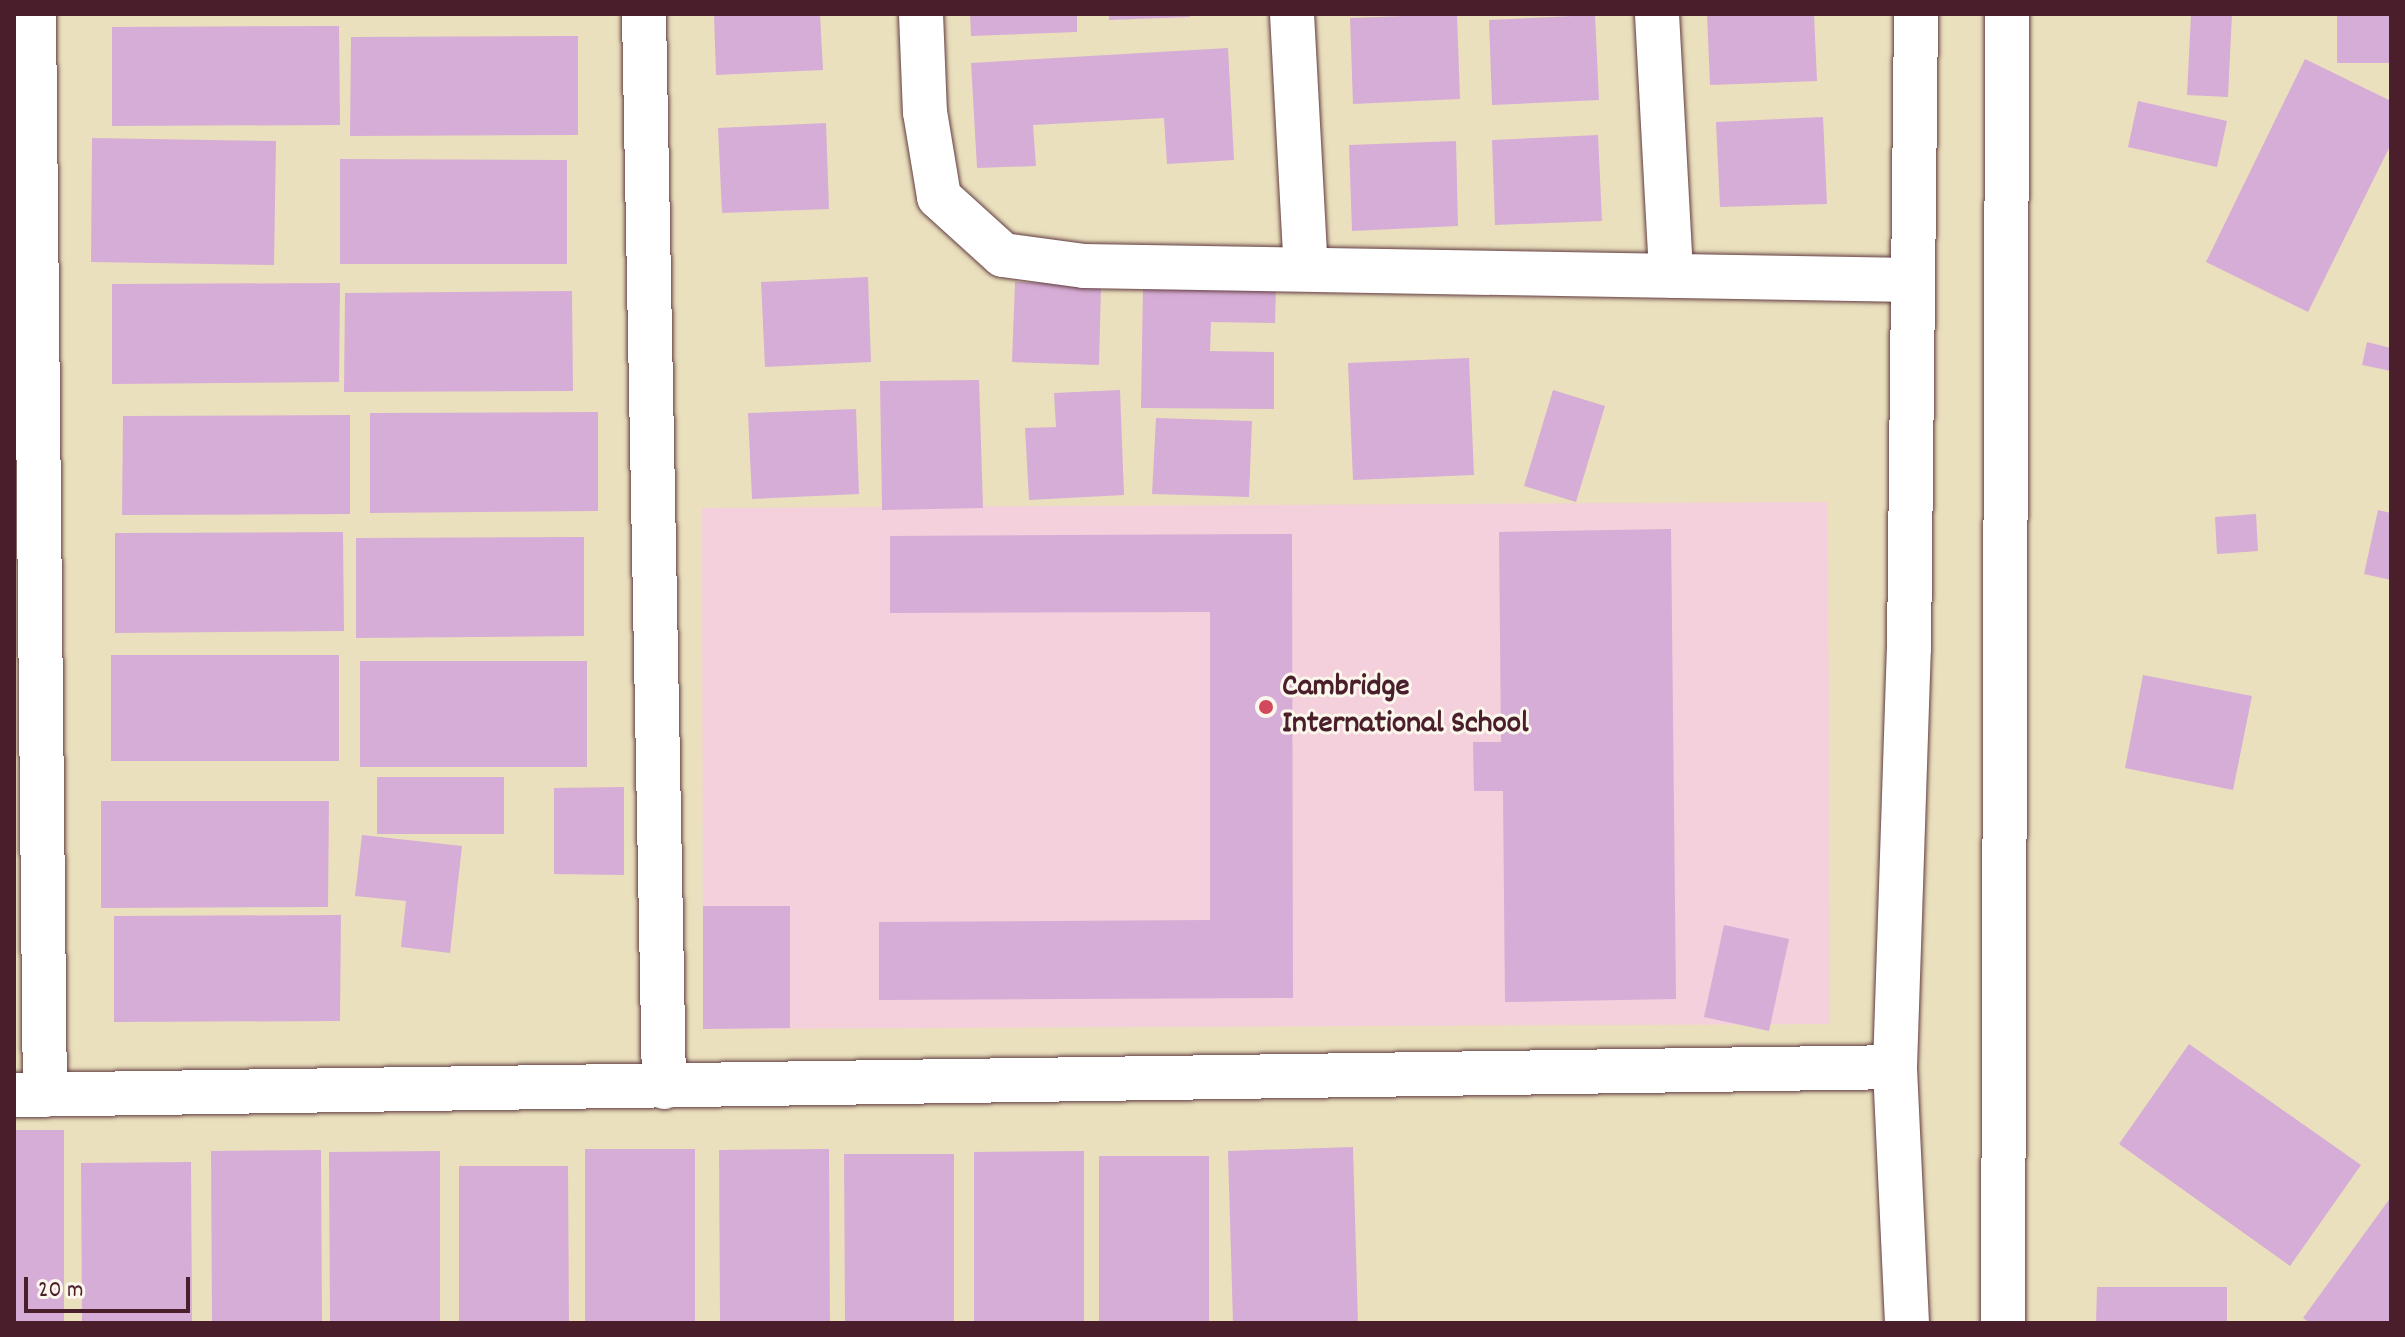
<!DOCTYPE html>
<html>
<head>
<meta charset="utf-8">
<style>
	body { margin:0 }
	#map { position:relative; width:2405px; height:1337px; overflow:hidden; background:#eae0bd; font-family:Dekko,sans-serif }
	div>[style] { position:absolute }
	.built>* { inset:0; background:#f4cfdc }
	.building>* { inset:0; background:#d6add6 }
	.roads { filter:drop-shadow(0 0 2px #623c41) drop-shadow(0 0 2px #623c41) }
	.minor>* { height:44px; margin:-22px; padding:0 22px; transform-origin:22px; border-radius:22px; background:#fff }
	.major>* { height:44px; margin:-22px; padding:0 22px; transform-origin:22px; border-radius:22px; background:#fff }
	.dots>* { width:22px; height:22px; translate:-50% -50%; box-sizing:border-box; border:4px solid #fbf7ec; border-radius:50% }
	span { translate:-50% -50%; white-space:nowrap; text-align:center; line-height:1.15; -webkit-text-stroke:6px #fbf7ec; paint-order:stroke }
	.poi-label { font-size:32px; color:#4a1f2b; font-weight:700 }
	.left { translate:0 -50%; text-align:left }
	.frame { position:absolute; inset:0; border:16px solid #4a1f2b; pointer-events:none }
	.scale { position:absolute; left:24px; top:1277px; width:166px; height:36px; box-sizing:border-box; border:4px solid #4a1f2b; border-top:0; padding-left:10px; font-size:24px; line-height:28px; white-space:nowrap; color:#4a1f2b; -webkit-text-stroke:6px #fbf7ec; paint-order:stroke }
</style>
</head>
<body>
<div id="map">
	<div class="built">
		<i style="clip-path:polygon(1828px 502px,1830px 1024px,703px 1029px,702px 508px)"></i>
	</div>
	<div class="building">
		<i style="clip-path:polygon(714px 14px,820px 14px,823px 70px,716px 75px)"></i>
		<i style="clip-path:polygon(970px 14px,1077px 14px,1077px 32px,971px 36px)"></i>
		<i style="clip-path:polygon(1109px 14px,1190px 14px,1190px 17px,1109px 20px)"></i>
		<i style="clip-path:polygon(1457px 14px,1460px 99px,1353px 104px,1350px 18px)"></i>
		<i style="clip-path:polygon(1707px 14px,1814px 14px,1817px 81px,1710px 85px)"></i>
		<i style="clip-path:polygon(2191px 14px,2232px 14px,2228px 97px,2187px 95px)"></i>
		<i style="clip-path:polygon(2337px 14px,2391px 14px,2391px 63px,2337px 63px)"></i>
		<i style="clip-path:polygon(1595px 15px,1599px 100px,1492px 105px,1489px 20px)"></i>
		<i style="clip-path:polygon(339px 26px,340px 125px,112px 126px,112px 27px)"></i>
		<i style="clip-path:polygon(578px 36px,578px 135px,350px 136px,351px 37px)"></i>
		<i style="clip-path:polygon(1228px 48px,1234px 160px,1167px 164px,1164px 118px,1033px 125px,1036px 166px,977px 168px,971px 63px)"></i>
		<i style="clip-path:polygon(2305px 59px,2391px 101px,2391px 144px,2308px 312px,2206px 262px)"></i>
		<i style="clip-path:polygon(2138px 101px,2227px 121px,2217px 167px,2128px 147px)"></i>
		<i style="clip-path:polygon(1823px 117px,1827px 204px,1720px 207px,1716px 122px)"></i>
		<i style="clip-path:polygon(826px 123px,829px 209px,722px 213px,718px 128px)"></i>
		<i style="clip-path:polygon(1598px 135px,1602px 221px,1495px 225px,1492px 140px)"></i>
		<i style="clip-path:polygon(92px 138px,276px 141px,274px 265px,91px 262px)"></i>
		<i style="clip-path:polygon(1456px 141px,1458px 226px,1352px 231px,1349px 145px)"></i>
		<i style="clip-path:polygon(340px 159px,567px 160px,567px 264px,340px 264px)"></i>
		<i style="clip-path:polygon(868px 277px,871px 362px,765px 367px,761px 282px)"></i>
		<i style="clip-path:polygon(1015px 282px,1101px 285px,1099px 365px,1012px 362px)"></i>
		<i style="clip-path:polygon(340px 283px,339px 382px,112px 384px,112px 284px)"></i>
		<i style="clip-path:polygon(1143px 284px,1276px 285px,1275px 323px,1211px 322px,1210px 351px,1274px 352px,1274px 409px,1141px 408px)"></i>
		<i style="clip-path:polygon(572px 291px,573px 391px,344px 392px,345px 293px)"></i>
		<i style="clip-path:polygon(2367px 342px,2391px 348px,2391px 371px,2362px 365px)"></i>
		<i style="clip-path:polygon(1469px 358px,1474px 475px,1353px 480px,1348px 363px)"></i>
		<i style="clip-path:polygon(979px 380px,983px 508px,882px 510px,880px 381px)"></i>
		<i style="clip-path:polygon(1120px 390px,1124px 495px,1029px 500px,1025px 428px,1056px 427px,1054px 393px)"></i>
		<i style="clip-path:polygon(1553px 390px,1605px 406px,1576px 502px,1524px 486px)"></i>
		<i style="clip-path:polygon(856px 409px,859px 494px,752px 499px,748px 413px)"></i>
		<i style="clip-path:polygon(598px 412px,598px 511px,370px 513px,370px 413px)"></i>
		<i style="clip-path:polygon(350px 415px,350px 514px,122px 515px,123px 416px)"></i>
		<i style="clip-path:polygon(1156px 418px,1252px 421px,1249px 497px,1152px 494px)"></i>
		<i style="clip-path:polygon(2378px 510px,2391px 513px,2391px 580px,2364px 574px)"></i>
		<i style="clip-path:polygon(2256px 514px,2258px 551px,2217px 554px,2215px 517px)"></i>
		<i style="clip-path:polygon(1671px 529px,1676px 999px,1505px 1002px,1503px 791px,1474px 791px,1473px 742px,1501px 742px,1499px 532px)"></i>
		<i style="clip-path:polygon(343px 532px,344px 631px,115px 633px,115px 533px)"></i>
		<i style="clip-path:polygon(1292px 534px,1293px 998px,879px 1000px,879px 922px,1210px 920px,1210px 612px,890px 613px,890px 536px)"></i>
		<i style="clip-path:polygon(584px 537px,584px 636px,356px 638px,356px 538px)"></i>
		<i style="clip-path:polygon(111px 655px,339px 655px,339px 761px,111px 761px)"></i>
		<i style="clip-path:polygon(360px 661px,587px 661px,587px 767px,360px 767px)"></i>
		<i style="clip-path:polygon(2143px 675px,2252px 696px,2233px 790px,2125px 768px)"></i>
		<i style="clip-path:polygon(377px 777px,504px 777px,504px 834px,377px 834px)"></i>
		<i style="clip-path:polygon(624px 787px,624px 875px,554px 874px,554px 788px)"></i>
		<i style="clip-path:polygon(101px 801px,329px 801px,328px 907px,101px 908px)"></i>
		<i style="clip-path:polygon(362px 835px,462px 846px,450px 953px,401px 947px,406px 901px,355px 896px)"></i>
		<i style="clip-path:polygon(703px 906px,790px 906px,790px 1028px,703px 1029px)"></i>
		<i style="clip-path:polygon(341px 915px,340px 1021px,114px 1022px,114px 916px)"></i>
		<i style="clip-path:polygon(1724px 925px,1789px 939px,1769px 1031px,1704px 1017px)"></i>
		<i style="clip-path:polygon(2189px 1044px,2361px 1165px,2290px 1266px,2119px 1144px)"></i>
		<i style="clip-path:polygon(14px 1130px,64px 1130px,64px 1323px,14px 1323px)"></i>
		<i style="clip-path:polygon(1353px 1147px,1358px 1323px,1233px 1323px,1228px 1151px)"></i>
		<i style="clip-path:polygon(585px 1149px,695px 1149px,695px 1323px,585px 1323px)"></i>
		<i style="clip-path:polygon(829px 1149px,830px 1323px,720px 1323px,719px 1150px)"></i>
		<i style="clip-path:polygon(321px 1150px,322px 1323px,212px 1323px,211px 1151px)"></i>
		<i style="clip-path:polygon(440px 1151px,440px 1323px,330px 1323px,329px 1152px)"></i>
		<i style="clip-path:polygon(1084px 1151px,1084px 1323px,974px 1323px,974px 1152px)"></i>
		<i style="clip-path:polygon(844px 1154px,954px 1154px,954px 1323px,845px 1323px)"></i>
		<i style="clip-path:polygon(1099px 1156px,1209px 1156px,1209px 1323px,1099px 1323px)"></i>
		<i style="clip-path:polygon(191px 1162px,192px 1323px,82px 1323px,81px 1163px)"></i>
		<i style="clip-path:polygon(459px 1166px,568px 1166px,569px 1323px,459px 1323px)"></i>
		<i style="clip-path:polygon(2391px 1197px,2391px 1323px,2310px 1323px,2303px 1318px)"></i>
		<i style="clip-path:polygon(2097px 1287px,2227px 1287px,2227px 1323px,2096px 1323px)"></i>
	</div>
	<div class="roads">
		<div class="minor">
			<i style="left:34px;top:14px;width:1081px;rotate:89.42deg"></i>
			<i style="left:644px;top:14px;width:1073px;rotate:88.93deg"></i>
			<i style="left:921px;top:14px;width:98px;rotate:87.7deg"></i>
			<i style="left:925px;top:112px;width:86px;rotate:80.6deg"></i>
			<i style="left:939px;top:197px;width:86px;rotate:42.2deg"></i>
			<i style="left:1003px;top:255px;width:82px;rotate:7.7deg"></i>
			<i style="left:1084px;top:266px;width:829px;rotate:0.97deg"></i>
			<i style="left:1292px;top:14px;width:255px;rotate:86.9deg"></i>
			<i style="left:1657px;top:14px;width:262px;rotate:86.9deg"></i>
			<i style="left:14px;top:1095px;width:1881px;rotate:-0.85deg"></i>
		</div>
		<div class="major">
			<i style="left:1907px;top:1323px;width:256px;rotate:-92.7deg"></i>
			<i style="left:1895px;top:1067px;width:418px;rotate:-88.1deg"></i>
			<i style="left:1909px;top:649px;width:635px;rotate:-89.37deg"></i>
			<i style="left:2003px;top:1323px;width:1309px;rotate:-89.82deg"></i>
		</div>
	</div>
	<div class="dots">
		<i style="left:1266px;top:707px;background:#d1495b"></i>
	</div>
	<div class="poi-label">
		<span class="left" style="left:1282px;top:707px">Cambridge<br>International School</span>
	</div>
	<div class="frame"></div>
	<div class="scale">20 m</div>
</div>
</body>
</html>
